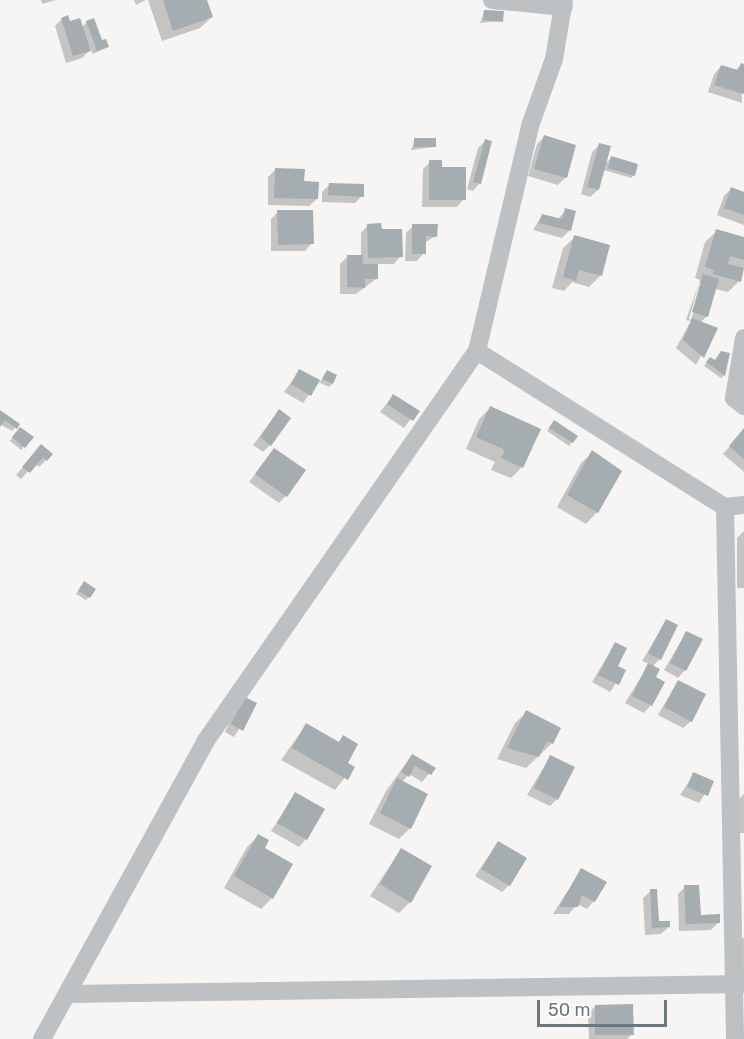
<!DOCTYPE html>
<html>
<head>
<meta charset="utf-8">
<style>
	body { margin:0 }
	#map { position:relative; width:744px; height:1039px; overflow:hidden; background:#f6f5f3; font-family:Rubik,sans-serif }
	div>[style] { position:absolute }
	.shadow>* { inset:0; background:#0003 }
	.building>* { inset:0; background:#a5adb1 }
	.minor>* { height:18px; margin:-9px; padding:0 9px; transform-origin:9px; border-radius:9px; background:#bdc1c4 }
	span { translate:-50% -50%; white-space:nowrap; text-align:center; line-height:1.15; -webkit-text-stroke:6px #fff; paint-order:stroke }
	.scale { position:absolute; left:537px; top:1000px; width:130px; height:27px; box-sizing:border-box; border:3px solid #677881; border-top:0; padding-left:8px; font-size:18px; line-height:21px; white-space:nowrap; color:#677881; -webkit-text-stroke:4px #fff; paint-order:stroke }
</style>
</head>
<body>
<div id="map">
	<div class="shadow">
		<i style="clip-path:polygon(41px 0,56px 0,42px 4px)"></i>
		<i style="clip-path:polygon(134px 0,146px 0,136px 5px)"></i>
		<i style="clip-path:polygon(148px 0,206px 0,212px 17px,200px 28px,162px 41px)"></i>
		<i style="clip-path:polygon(484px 12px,502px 21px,480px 23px)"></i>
		<i style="clip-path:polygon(62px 19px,82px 27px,87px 22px,107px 47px,93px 54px,86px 40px,89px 51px,82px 58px,66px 63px,55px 26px)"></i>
		<i style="clip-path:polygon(741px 65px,742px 103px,708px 92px,714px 74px,721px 66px,735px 71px)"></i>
		<i style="clip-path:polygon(544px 137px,566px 177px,558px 185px,528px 176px,537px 144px)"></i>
		<i style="clip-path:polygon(415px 139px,434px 147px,411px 150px)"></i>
		<i style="clip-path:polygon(485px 141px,480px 183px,473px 191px,467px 189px,478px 148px)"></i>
		<i style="clip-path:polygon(599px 145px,604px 165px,611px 158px,634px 175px,631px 178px,604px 170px,598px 190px,590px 197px,581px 194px,592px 152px)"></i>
		<i style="clip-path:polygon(430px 162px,441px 168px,464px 199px,457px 207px,422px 207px,423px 169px)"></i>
		<i style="clip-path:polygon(276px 169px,317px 199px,309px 206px,268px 205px,268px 177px)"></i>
		<i style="clip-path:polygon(330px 184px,362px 196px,355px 203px,322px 202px,322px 192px)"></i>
		<i style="clip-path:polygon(731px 189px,744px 193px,744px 225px,717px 215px,724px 196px)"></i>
		<i style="clip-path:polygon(566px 210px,569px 231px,562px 238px,533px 230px,542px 215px,558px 219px)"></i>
		<i style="clip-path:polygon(278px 212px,312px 243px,305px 251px,271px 251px,271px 219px)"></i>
		<i style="clip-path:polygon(368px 225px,380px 231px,401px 256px,394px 264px,377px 264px,376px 279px,356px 294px,340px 294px,340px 264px,348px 256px,361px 257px,361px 233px)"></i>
		<i style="clip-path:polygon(413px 226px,436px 236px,424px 243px,424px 253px,417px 261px,405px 261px,406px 233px)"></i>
		<i style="clip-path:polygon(evenodd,717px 231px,744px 239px,744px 267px,739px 281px,728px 292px,715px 289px,707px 316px,700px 323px,716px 329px,696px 365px,676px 348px,691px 321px,686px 320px,700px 280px,695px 278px,705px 242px,717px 231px,699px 283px,702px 283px,691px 320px,689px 319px,699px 283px)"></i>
		<i style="clip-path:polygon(575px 237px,600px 276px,589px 287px,572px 282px,564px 291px,552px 288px,563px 248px)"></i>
		<i style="clip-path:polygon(707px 362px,724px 375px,721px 378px,704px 366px)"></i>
		<i style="clip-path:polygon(299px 371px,320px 382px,327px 371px,332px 384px,329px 387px,318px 382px,303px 403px,284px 392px)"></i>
		<i style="clip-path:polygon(393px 396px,417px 411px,404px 428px,380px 412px)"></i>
		<i style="clip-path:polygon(491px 407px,522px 467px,511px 478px,491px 470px,495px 462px,466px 449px,479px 419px)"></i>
		<i style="clip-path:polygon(0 411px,18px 424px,12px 431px,0 424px)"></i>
		<i style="clip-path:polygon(279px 411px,270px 445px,263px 452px,253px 445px)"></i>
		<i style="clip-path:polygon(551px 425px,572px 442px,569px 446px,547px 431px)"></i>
		<i style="clip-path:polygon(744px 430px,744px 472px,723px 454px)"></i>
		<i style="clip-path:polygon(17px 432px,24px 446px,21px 450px,10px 441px)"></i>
		<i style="clip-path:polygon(41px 446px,46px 460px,39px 467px,35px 464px,21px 479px,16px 475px)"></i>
		<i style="clip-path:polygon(274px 450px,286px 496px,279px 503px,249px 482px)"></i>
		<i style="clip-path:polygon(593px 452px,597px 512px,586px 524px,557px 507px,581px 463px)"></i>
		<i style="clip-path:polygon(744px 531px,744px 588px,737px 588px,737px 538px)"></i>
		<i style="clip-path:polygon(81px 586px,89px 597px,86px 600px,76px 594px)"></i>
		<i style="clip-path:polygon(666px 621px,660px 659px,652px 667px,651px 705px,644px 713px,625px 703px,649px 664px,642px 661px)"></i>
		<i style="clip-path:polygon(686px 633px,685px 670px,678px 678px,664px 670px)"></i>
		<i style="clip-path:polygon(615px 644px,616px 667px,624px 671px,610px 692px,592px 682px)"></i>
		<i style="clip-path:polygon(678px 681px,691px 721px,683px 728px,658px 715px)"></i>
		<i style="clip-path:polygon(255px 704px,234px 737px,225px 732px,237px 706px)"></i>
		<i style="clip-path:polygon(527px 712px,552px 743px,526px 768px,497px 759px,515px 723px)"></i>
		<i style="clip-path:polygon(306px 725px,338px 743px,343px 737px,346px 763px,353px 767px,335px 790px,281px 760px)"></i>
		<i style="clip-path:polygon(412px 755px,434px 768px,422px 782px,409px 774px,402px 782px,410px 828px,399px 839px,369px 824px,386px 791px)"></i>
		<i style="clip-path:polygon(550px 757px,557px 799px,550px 806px,527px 795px)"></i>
		<i style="clip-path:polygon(694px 774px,712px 782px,699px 803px,680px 795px)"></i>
		<i style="clip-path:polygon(295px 794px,306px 839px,299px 847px,271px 831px)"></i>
		<i style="clip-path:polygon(744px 794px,744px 833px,736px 833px,736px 802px)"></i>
		<i style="clip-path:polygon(258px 836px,272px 898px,261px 909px,224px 888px,247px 847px)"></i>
		<i style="clip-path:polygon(498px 843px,509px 885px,502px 892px,475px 876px)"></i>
		<i style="clip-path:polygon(401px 849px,410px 902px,399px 913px,370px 896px)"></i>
		<i style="clip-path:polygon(581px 870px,594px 901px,587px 909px,577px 904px,569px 914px,553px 914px)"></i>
		<i style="clip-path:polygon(685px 887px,699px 917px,719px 922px,711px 930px,679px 931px,678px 894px)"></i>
		<i style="clip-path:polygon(651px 891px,658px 923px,669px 927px,661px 934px,645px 935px,643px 898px)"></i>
		<i style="clip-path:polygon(744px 937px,744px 977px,737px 977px,737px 944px)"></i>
		<i style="clip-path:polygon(595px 1006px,632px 1034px,627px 1039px,589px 1039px,588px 1014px)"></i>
	</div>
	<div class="building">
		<i style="clip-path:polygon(163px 0,207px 0,213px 17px,173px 31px)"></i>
		<i style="clip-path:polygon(484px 10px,504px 11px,503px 22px,483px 20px)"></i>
		<i style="clip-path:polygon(68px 15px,70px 21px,80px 18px,91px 51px,73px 56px,61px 18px)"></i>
		<i style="clip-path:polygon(94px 18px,102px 40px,106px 39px,109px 47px,97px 51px,86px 21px)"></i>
		<i style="clip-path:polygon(741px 63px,744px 64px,744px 94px,714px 85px,721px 65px,738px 70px)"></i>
		<i style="clip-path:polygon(544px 135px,576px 145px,567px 178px,534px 169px)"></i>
		<i style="clip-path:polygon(414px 138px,436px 138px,436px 147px,414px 147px)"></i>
		<i style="clip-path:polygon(485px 139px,492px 141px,481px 184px,473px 182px)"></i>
		<i style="clip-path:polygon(599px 143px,611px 146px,599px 190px,587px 187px)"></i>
		<i style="clip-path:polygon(611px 156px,638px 164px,635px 176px,608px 168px)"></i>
		<i style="clip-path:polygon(429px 160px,442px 160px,442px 167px,466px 167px,466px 200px,429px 200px)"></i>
		<i style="clip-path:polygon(275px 168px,305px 169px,304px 181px,319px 182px,318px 199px,274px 198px)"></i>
		<i style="clip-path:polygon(329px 183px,364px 184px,364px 197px,328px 195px)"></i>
		<i style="clip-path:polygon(731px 187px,744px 192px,744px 215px,724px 208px)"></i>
		<i style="clip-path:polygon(565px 208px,576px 211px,571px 231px,539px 223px,542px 214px,562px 219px)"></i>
		<i style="clip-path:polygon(277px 210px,313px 210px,314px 244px,278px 245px)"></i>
		<i style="clip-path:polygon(381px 223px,382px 229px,402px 229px,403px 257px,368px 258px,367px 224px)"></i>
		<i style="clip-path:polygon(412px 224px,438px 224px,437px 237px,426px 236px,426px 254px,412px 254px)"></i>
		<i style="clip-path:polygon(716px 229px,744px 237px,744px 260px,730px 256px,728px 264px,744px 268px,741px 282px,713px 274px,714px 270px,705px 267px)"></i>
		<i style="clip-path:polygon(574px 235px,610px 245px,602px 276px,579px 270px,576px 281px,563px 277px)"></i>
		<i style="clip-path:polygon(347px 255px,363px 255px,362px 264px,378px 264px,378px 279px,365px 279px,365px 288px,347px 287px)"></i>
		<i style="clip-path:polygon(703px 274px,719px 279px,708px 317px,692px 312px)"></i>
		<i style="clip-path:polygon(692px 318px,718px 328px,704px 358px,683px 340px)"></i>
		<i style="clip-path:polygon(721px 351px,730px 353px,725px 376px,706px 362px,710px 357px,715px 360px)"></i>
		<i style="clip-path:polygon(299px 369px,320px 380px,311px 396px,291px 384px)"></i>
		<i style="clip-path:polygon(327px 370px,337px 375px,333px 384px,322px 379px)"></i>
		<i style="clip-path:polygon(393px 394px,420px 411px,413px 421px,387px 404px)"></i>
		<i style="clip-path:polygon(490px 406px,541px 429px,523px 468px,501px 458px,505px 450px,476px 437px)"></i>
		<i style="clip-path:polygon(279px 409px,291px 418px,271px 446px,260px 437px)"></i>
		<i style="clip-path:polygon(0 410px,20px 424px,17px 429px,5px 420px,0 427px)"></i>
		<i style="clip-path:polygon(554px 420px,578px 436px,573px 443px,549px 428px)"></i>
		<i style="clip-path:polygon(20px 427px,34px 437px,25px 448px,12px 437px)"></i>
		<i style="clip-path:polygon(744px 428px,744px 459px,729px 446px)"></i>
		<i style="clip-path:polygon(41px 444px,53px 454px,47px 461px,43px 457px,30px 473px,22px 467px)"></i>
		<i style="clip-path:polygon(274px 448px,306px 470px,287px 497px,255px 474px)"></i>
		<i style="clip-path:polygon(592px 450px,622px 471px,598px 513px,567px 495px)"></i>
		<i style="clip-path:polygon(84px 581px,96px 589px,90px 598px,78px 591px)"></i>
		<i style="clip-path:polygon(666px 619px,678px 625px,661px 660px,648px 653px)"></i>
		<i style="clip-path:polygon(686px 631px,703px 639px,686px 671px,670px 663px)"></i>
		<i style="clip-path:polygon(615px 642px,627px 648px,618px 666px,626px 670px,619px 685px,598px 675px)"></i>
		<i style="clip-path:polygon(648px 663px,660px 669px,656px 677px,665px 682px,652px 706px,632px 696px)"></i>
		<i style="clip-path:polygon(678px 680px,706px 694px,692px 722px,664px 707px)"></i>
		<i style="clip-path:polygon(245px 697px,257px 703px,243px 731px,231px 724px)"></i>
		<i style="clip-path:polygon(526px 710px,561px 728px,553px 744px,547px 741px,539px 757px,507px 748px)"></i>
		<i style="clip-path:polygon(306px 723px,339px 742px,343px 735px,358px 744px,348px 763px,355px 767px,348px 780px,292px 748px)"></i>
		<i style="clip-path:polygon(412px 754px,436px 768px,431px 775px,415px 766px,409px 777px,401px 772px)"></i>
		<i style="clip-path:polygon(550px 755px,575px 767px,558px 800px,534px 788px)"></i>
		<i style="clip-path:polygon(693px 772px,714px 781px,708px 796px,687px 787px)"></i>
		<i style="clip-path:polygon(397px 778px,428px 794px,411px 829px,380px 813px)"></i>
		<i style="clip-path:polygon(295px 792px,325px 809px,307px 840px,277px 823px)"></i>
		<i style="clip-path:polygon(258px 834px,269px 840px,265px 848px,293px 864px,273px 899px,234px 876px)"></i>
		<i style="clip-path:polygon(498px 841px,527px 858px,510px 886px,481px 869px)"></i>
		<i style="clip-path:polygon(401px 848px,432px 866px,411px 903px,380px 884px)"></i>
		<i style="clip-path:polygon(581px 868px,607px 882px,595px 902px,582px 895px,578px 907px,559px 907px)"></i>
		<i style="clip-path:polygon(684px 885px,699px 885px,701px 915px,720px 914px,720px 923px,686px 924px)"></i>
		<i style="clip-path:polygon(650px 889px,657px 889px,659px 921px,670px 921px,670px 927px,652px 928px)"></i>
		<i style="clip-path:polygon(633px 1004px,634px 1035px,595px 1035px,595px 1005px)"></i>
	</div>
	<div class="minor">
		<i style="left:492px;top:0;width:72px;rotate:5.6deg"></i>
		<i style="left:744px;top:338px;width:61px;rotate:99.5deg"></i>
		<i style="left:734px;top:398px;width:13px;rotate:39deg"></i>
		<i style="left:477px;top:351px;width:293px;rotate:32.2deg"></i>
		<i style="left:725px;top:507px;width:19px;rotate:-6deg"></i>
		<i style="left:725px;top:507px;width:532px;rotate:88.92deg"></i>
		<i style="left:68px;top:994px;width:676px;rotate:-0.85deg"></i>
		<i style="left:42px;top:1039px;width:339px;rotate:-61.2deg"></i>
		<i style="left:205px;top:742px;width:476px;rotate:-55.2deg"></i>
		<i style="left:477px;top:351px;width:231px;rotate:-76.7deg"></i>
		<i style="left:530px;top:126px;width:71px;rotate:-70.3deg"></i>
		<i style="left:554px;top:59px;width:60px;rotate:-80.4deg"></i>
	</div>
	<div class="scale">50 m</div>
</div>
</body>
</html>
